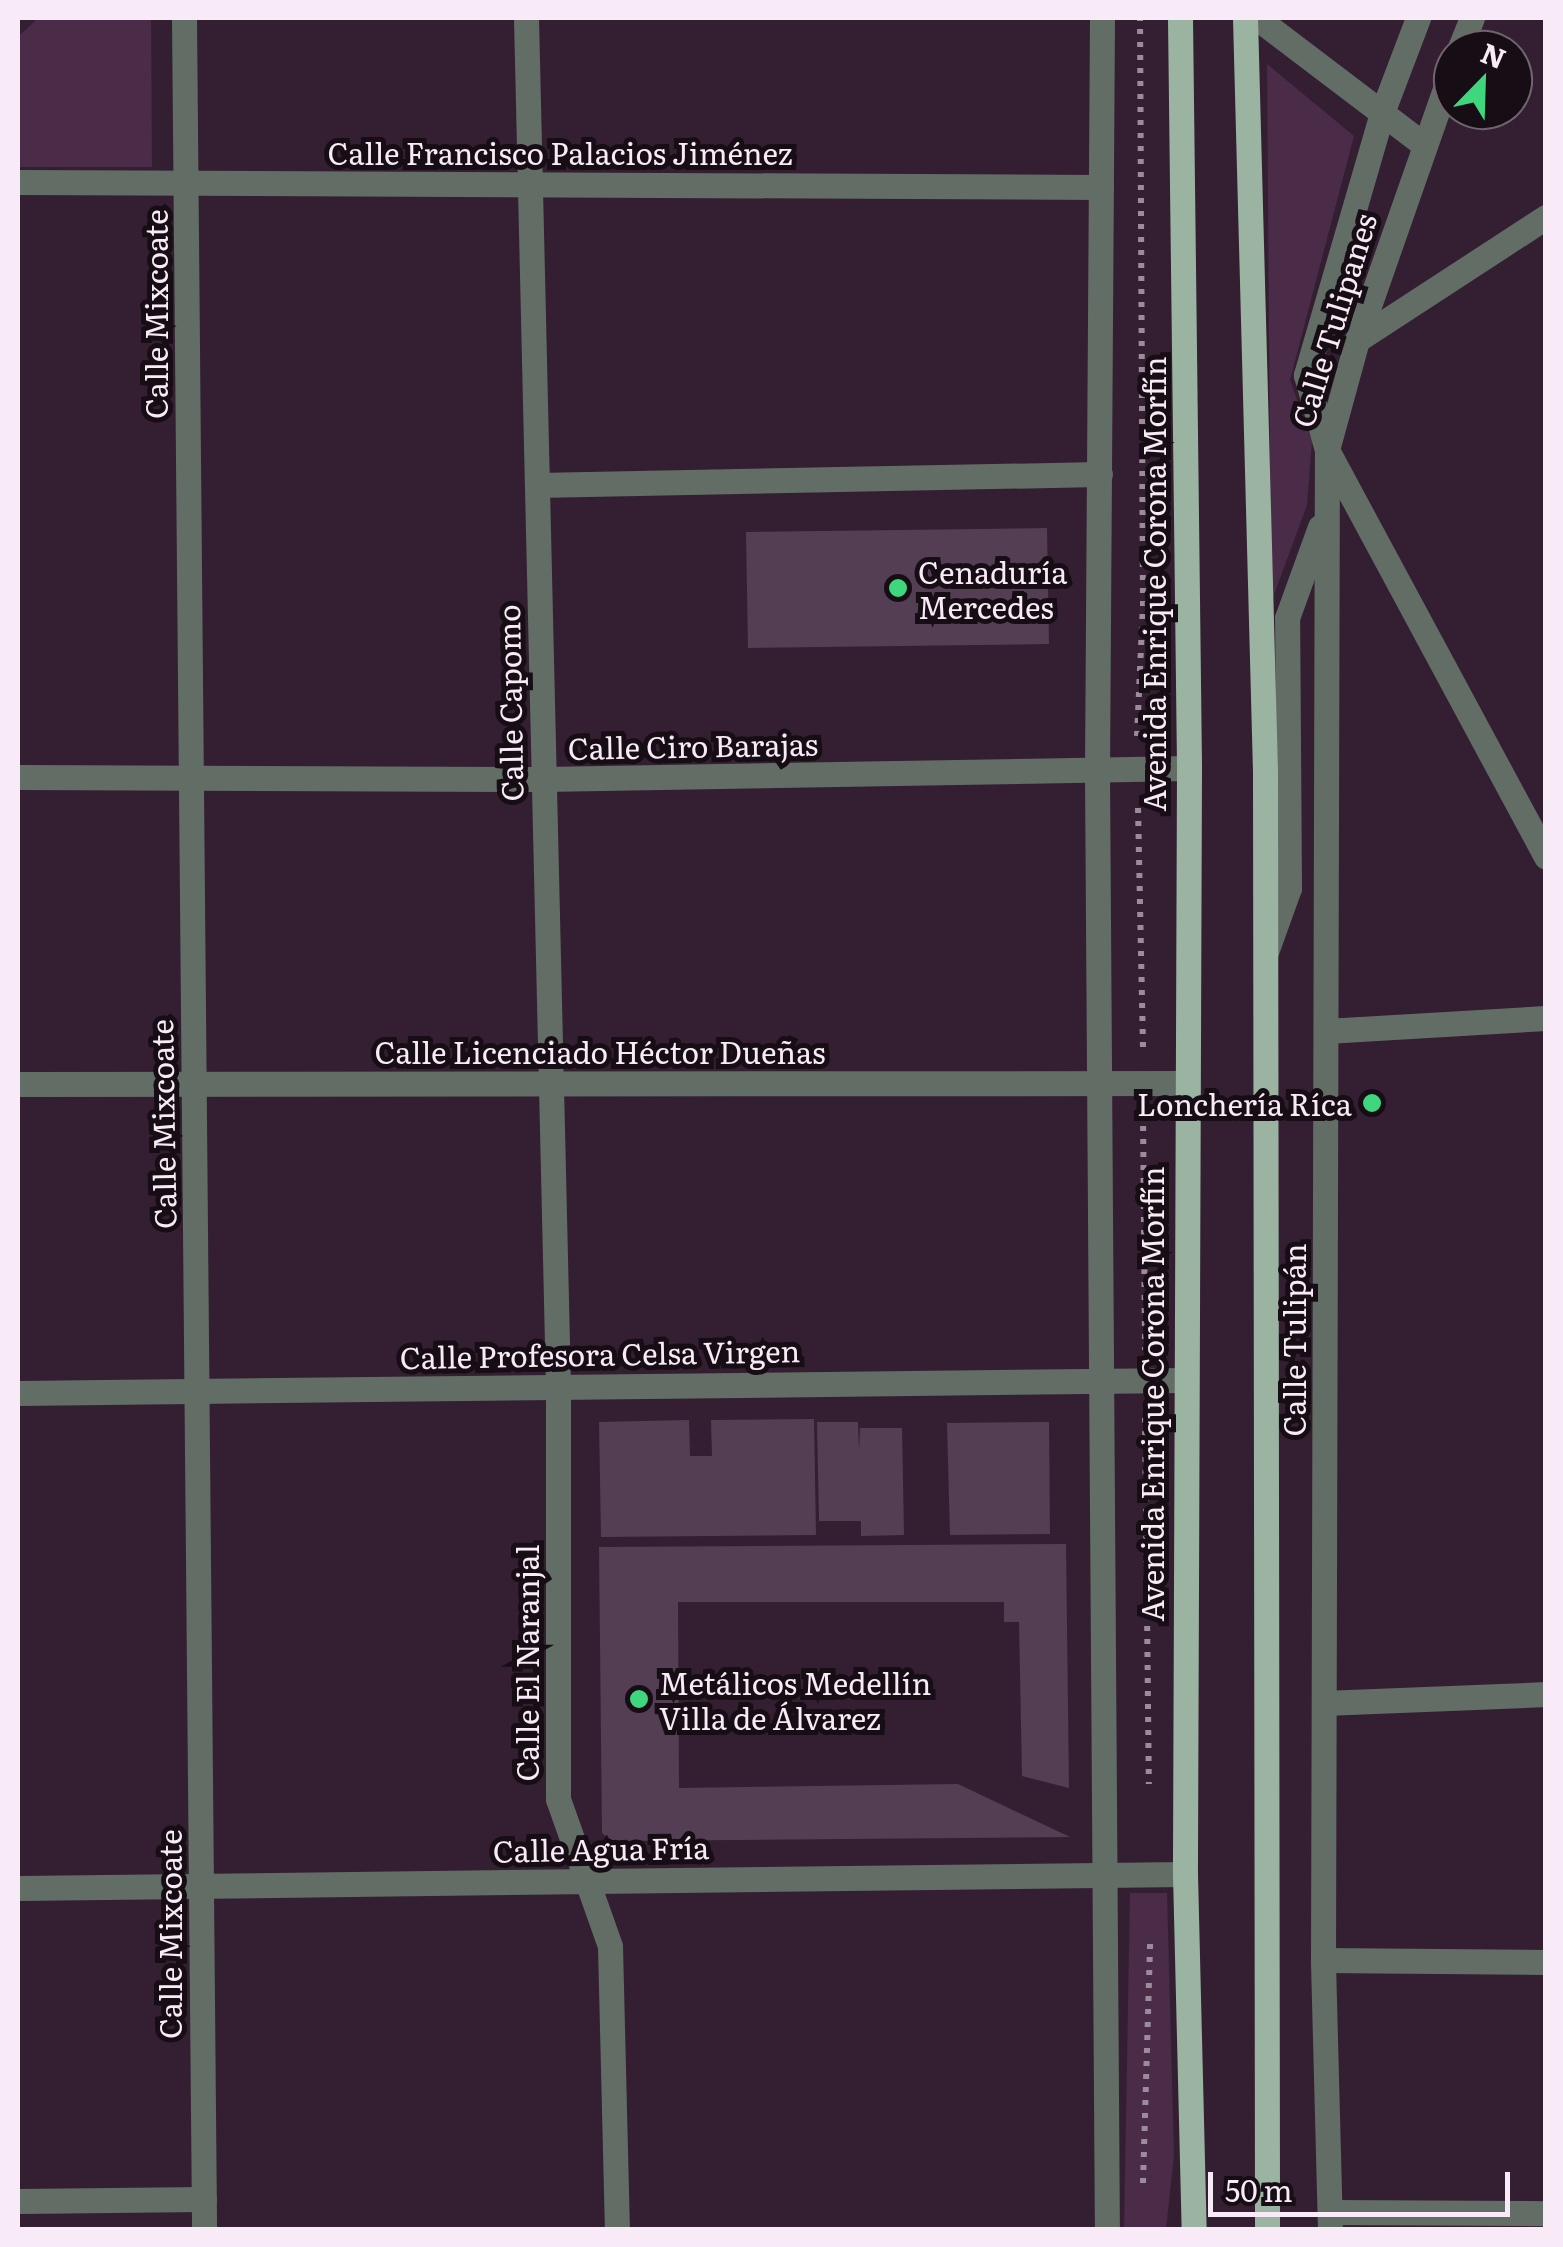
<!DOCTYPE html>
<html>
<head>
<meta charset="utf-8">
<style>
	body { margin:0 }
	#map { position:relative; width:1563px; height:2247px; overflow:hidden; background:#341f32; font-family:Literata,serif }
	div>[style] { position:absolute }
	.green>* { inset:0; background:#4a2b48 }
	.building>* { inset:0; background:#543e53 }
	.path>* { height:6px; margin-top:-3px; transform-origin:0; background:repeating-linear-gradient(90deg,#9c8b9b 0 5px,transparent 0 13px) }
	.street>* { height:25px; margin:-12.5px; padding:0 12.5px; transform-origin:12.5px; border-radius:12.5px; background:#626e65 }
	.primary>* { height:25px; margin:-12.5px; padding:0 12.5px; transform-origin:12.5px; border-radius:12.5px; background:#9bb4a2 }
	.dots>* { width:28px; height:28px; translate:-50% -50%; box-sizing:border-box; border:5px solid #160d15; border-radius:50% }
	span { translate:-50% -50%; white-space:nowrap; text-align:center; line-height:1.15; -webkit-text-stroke:10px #160d15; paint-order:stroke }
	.street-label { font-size:30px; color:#f8eaf7 }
	.poi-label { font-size:30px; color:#f8eaf7 }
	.left { translate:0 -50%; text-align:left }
	.right { translate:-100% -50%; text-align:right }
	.frame { position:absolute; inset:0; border:20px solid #f8eaf7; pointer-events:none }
	.north { position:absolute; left:1433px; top:30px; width:100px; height:100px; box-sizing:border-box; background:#160d15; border:2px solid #70656f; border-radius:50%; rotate:23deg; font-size:28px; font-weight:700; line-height:40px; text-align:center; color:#f8eaf7 }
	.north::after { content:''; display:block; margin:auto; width:35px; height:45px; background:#3ed77d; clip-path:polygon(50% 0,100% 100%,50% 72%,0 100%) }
	.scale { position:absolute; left:1208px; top:2172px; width:302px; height:45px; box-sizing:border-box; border:5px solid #f8eaf7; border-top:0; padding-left:12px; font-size:30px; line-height:35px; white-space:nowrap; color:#f8eaf7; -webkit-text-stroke:8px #160d15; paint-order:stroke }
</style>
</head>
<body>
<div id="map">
	<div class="green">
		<i style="clip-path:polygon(38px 18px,151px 18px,152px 167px,18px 167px,18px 37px)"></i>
		<i style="clip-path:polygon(1267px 64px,1354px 136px,1290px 380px,1312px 441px,1307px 505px,1271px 603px)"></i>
		<i style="clip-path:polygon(1130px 1893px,1167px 1893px,1174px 2155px,1166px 2229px,1124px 2229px)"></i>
	</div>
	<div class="building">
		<i style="clip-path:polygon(1047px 528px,1049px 644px,748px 648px,746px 532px)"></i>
		<i style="clip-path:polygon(814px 1419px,816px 1535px,601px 1537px,599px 1422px,689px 1420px,690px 1456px,712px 1456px,711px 1420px)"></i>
		<i style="clip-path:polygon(817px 1422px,858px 1422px,859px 1451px,860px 1428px,902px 1428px,904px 1535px,861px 1536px,861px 1521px,819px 1521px)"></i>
		<i style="clip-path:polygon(1049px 1422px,1050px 1534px,950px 1535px,947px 1423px)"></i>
		<i style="clip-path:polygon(1066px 1544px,1069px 1788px,1022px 1776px,1019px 1622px,1004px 1622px,1004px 1602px,678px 1602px,679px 1788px,958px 1784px,1070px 1837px,612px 1841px,602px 1833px,599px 1547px)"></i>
	</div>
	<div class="path">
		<i style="left:1137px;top:736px;width:130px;rotate:-87.4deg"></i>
		<i style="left:1143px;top:606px;width:588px;rotate:-90.29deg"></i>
		<i style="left:1138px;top:808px;width:242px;rotate:88.8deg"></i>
		<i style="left:1143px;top:1113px;width:237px;rotate:89.5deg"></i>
		<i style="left:1145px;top:1418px;width:366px;rotate:89.4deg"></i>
		<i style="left:1143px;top:2183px;width:242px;rotate:-88.3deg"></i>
	</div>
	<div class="street">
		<i style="left:184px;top:18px;width:2212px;rotate:89.48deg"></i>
		<i style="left:526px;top:18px;width:1369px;rotate:88.66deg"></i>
		<i style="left:558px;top:1387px;width:412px;rotate:90deg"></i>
		<i style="left:558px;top:1799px;width:156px;rotate:70.5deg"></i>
		<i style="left:610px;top:1946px;width:284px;rotate:88.6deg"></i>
		<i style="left:1102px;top:18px;width:756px;rotate:90.38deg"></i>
		<i style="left:1097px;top:774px;width:1456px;rotate:89.61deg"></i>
		<i style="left:1257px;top:18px;width:208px;rotate:37.2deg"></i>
		<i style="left:1418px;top:18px;width:102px;rotate:110.8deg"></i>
		<i style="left:1382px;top:113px;width:273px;rotate:106.2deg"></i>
		<i style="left:1306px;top:375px;width:78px;rotate:74.4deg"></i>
		<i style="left:1327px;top:450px;width:462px;rotate:61.7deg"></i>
		<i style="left:1459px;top:50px;width:35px;rotate:-68deg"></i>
		<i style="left:18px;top:182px;width:1083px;rotate:0.26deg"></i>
		<i style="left:1357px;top:340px;width:225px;rotate:-33.1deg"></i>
		<i style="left:537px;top:485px;width:563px;rotate:-1.12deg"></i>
		<i style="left:18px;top:777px;width:525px;rotate:0.22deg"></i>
		<i style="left:543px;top:779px;width:646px;rotate:-0.98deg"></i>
		<i style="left:1266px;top:952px;width:68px;rotate:-70.2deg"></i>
		<i style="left:1289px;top:888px;width:270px;rotate:-90.4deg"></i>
		<i style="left:1287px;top:618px;width:97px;rotate:-70.1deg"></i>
		<i style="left:1326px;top:1031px;width:220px;rotate:-3.4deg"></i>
		<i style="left:18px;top:1084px;width:1165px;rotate:-0.05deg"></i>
		<i style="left:18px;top:1393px;width:1166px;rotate:-0.64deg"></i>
		<i style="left:1324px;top:1703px;width:222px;rotate:-2.3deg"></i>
		<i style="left:18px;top:1888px;width:1167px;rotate:-0.69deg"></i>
		<i style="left:1323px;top:1960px;width:223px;rotate:0.5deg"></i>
		<i style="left:18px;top:2201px;width:186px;rotate:-0.6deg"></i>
		<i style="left:1330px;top:2212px;width:216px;rotate:0.3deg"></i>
		<i style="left:1330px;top:2230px;width:270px;rotate:-91.5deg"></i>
		<i style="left:1323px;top:1960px;width:1510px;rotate:-89.85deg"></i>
		<i style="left:1327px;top:450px;width:114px;rotate:-74.7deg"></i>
		<i style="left:1357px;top:340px;width:290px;rotate:-70.7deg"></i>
	</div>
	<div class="primary">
		<i style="left:1180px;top:18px;width:750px;rotate:89.31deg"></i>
		<i style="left:1189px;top:768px;width:1106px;rotate:90.21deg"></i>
		<i style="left:1185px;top:1874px;width:356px;rotate:88.6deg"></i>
		<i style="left:1245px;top:18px;width:756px;rotate:88.48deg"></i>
		<i style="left:1265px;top:774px;width:1456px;rotate:89.92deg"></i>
	</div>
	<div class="dots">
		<i style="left:898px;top:588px;background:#3ed77d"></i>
		<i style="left:1372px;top:1103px;background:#3ed77d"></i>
		<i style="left:639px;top:1699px;background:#3ed77d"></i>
	</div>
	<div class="street-label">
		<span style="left:560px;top:152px">Calle Francisco Palacios Jiménez</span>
		<span style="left:155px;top:314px;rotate:-90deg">Calle Mixcoate</span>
		<span style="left:1333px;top:320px;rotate:-73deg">Calle Tulipanes</span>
		<span style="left:1153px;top:584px;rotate:-90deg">Avenida Enrique Corona Morfín</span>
		<span style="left:509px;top:703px;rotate:-91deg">Calle Capomo</span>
		<span style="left:693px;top:745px;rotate:-1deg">Calle Ciro Barajas</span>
		<span style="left:600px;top:1051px">Calle Licenciado Héctor Dueñas</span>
		<span style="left:162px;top:1124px;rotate:-91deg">Calle Mixcoate</span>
		<span style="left:1293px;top:1340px;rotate:-90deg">Calle Tulipán</span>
		<span style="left:600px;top:1353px;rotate:-1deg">Calle Profesora Celsa Virgen</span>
		<span style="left:1151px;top:1394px;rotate:-90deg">Avenida Enrique Corona Morfín</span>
		<span style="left:526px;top:1663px;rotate:-90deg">Calle El Naranjal</span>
		<span style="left:601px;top:1848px;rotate:-1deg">Calle Agua Fría</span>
		<span style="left:169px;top:1934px;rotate:-90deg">Calle Mixcoate</span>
	</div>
	<div class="poi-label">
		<span class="left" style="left:918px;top:588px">Cenaduría<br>Mercedes</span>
		<span class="right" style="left:1352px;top:1103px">Lonchería Ríca</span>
		<span class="left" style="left:659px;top:1699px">Metálicos Medellín<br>Villa de Álvarez</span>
	</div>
	<div class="frame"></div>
	<div class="north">N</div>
	<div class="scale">50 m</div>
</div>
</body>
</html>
